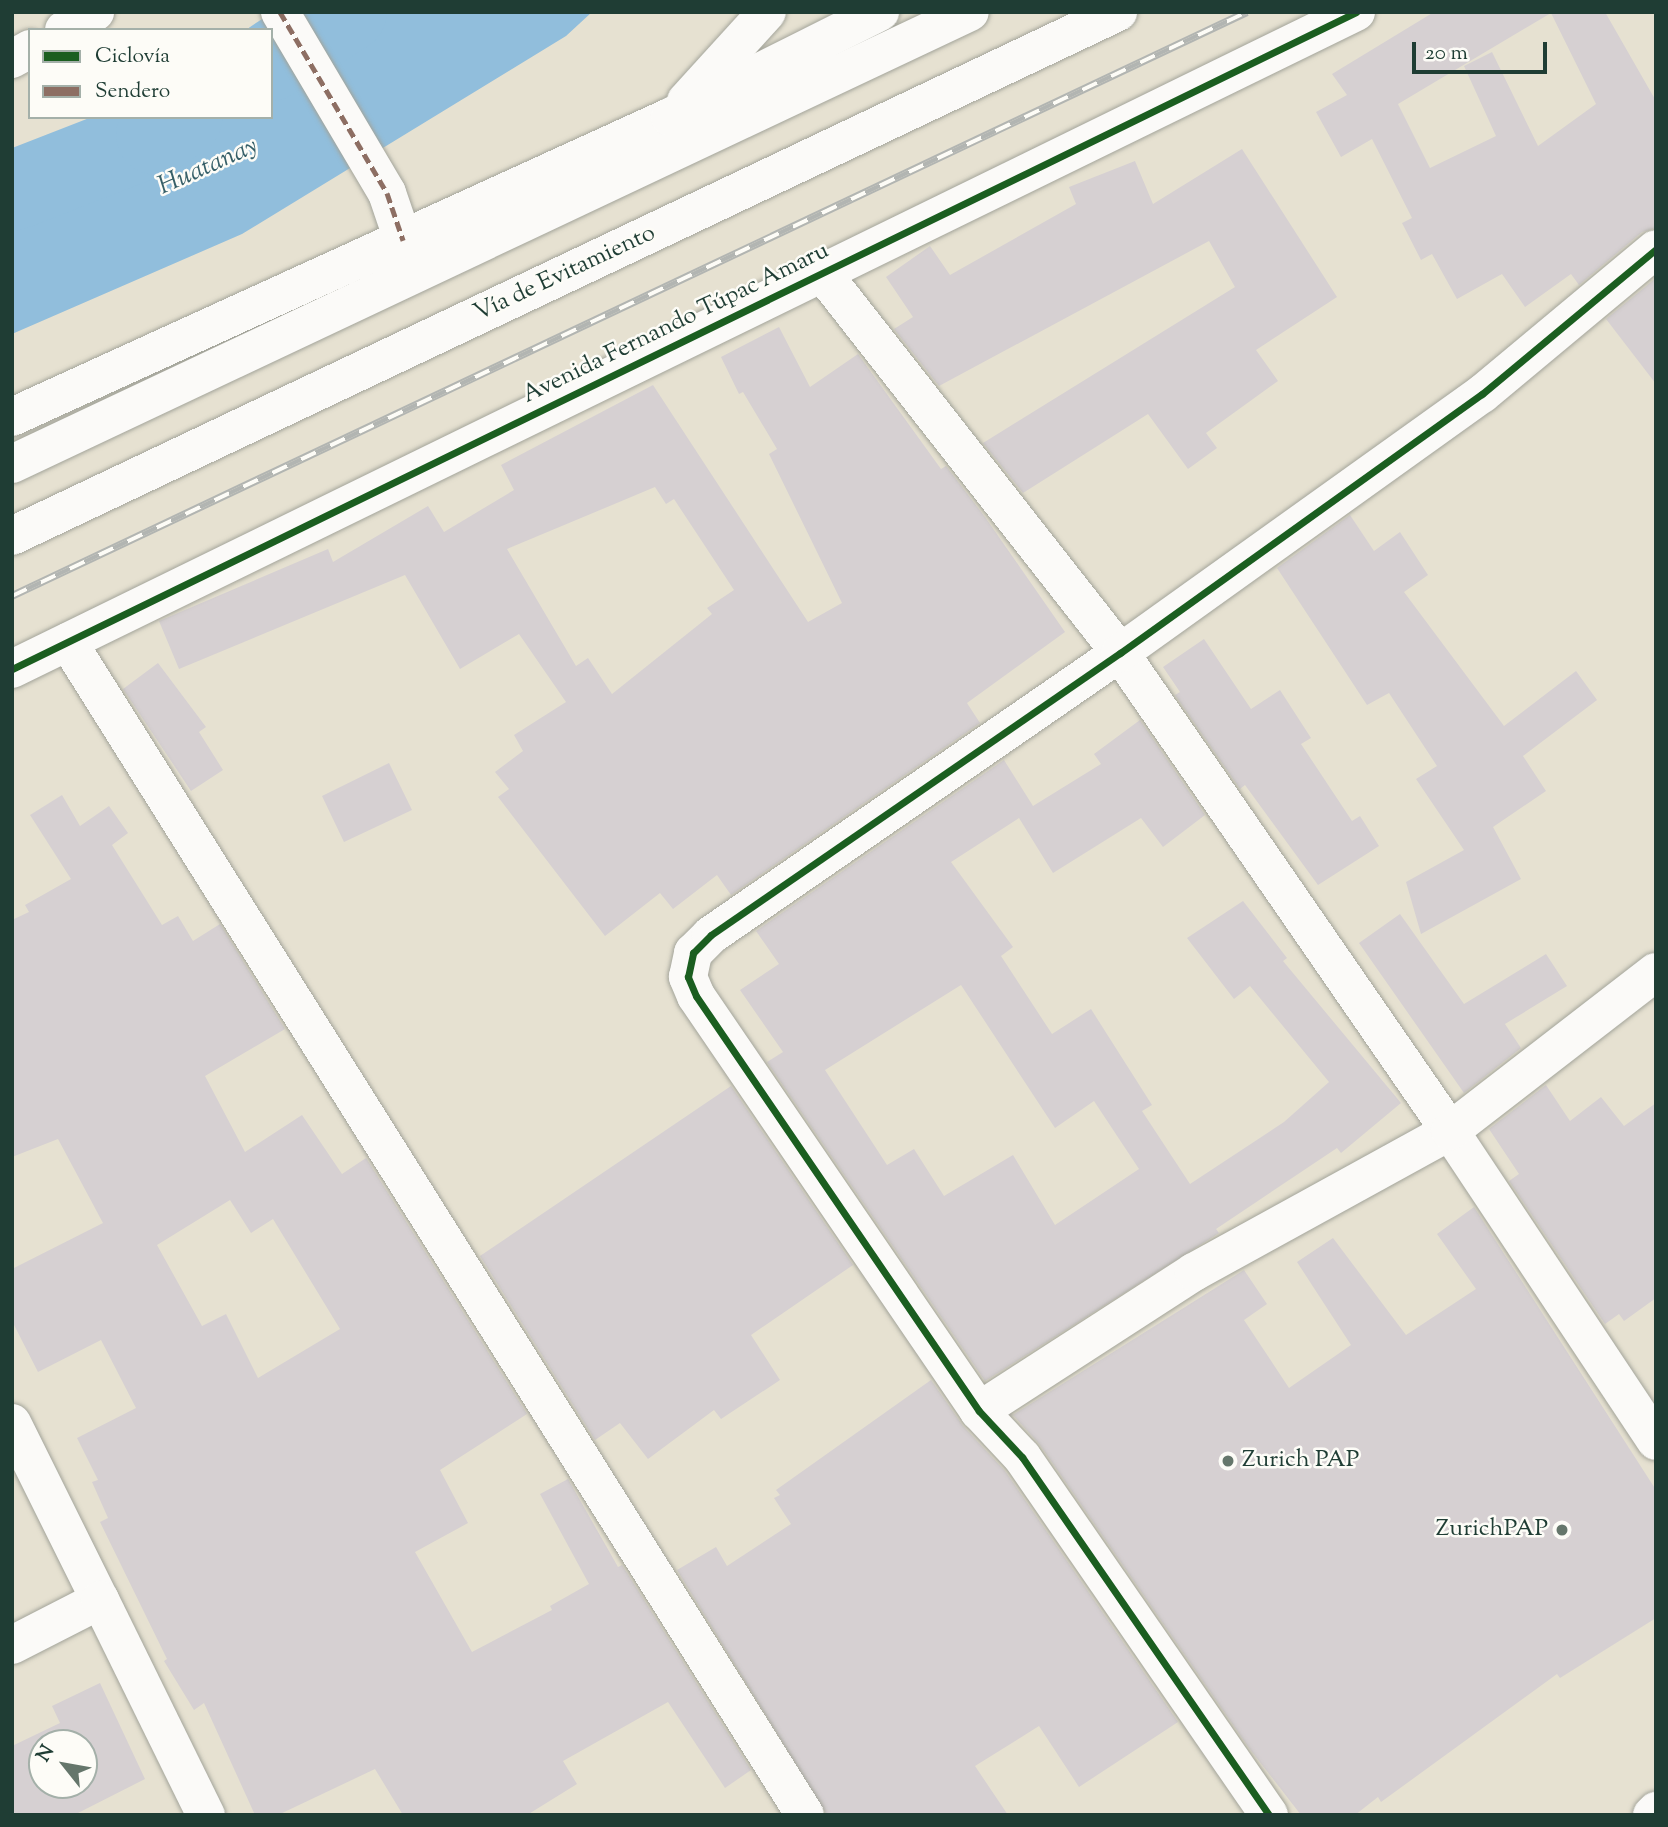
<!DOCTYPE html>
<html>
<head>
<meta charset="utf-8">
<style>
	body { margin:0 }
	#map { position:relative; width:1668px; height:1827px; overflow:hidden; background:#e6e1d1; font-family:"Sorts Mill Goudy",serif }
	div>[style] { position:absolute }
	.water>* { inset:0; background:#91bedc }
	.river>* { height:80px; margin:-40px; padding:0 40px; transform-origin:40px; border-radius:40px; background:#91bedc }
	.building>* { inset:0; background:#d6d0d2 }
	.roads { filter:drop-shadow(0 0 2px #a3a49a) drop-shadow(0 0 2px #a3a49a) }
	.minor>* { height:38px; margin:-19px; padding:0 19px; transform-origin:19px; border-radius:19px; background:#fbfaf8 }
	.major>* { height:38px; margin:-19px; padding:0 19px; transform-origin:19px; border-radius:19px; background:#fbfaf8 }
	.highway>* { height:38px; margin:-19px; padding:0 19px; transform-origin:19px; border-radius:19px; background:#fbfaf8 }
	.rail>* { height:8px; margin-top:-4px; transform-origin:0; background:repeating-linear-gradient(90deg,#fdfcf7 0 16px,#b2b5b2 0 32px); box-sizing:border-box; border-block:2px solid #b2b5b2 }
	.quiet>* { height:5px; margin-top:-2.5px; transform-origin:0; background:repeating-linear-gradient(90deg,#8d6e63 0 10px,transparent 0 15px) }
	.cycleway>* { height:7px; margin:-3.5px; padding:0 3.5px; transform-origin:3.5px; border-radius:3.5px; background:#1b5e20 }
	.dots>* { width:19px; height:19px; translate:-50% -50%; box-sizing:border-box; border:4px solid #fdfcf7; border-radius:50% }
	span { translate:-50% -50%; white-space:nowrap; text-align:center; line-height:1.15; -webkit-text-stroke:5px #fdfcf7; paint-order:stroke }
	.street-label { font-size:24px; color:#1f3d34 }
	.poi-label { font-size:24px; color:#1f3d34 }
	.left { translate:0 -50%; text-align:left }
	.right { translate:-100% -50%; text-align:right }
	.water-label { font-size:26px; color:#365f68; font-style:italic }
	.frame { position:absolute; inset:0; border:14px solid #1f3d34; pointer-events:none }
	.legend { position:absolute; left:28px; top:28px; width:245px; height:91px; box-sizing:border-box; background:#fdfcf7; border:2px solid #a4b0a9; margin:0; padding:9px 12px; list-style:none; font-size:21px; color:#1f3d34 }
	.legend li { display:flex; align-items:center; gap:14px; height:35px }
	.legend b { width:35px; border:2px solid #a4b0a9 }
	.north { position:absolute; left:28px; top:1729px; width:70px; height:70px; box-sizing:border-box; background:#fdfcf7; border:2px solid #a4b0a9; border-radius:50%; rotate:301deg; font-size:19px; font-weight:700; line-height:28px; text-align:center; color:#1f3d34 }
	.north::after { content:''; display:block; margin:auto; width:24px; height:32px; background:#65766b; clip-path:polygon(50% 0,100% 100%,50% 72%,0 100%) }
	.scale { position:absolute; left:1412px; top:42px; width:135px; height:32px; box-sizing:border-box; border:4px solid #1f3d34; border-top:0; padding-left:9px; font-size:21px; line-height:24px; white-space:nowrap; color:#1f3d34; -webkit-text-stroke:5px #fdfcf7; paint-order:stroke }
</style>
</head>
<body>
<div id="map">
	<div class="water">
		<i style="clip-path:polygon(347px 12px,592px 12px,566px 36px,242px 234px,12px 334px,12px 191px,156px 135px,183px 117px,271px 117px,271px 61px)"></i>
	</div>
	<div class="river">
		<i style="left:271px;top:61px;width:90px;rotate:-32.8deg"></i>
		<i style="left:12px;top:191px;width:155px;rotate:-21.3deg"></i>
		<i style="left:156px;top:135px;width:32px;rotate:-34deg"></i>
	</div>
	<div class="building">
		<i style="clip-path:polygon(evenodd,1434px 12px,1605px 12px,1656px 101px,1656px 228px,1642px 232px,1579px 285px,1571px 274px,1525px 307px,1502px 274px,1457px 299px,1432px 254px,1421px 260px,1402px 223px,1412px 218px,1372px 139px,1341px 157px,1316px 112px,1347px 95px,1332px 74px,1434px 12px,1551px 13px,1596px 104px,1538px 146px,1492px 52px,1464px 66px,1496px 136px,1430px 168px,1398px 104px,1551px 13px)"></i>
		<i style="clip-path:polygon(1242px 149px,1337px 297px,1256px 350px,1278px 381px,1206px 433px,1217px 448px,1188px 469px,1148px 414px,1023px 493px,983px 443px,1235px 287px,1209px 241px,939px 386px,894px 329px,913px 317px,886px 277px,930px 246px,950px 275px,1076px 204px,1069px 187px,1135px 161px,1153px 204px)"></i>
		<i style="clip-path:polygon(1656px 278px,1656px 384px,1606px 319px)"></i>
		<i style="clip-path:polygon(evenodd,779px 327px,810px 387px,858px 354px,941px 469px,946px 466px,985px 517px,1065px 632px,967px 703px,980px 723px,731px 895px,717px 875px,673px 909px,660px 893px,605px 936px,498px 797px,509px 789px,495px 772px,523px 751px,514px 735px,566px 702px,519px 634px,460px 669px,405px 575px,179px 669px,159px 621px,328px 549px,333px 562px,428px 506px,444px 532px,514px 490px,501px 465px,653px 385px,808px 622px,842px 603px,769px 454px,777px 449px,743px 392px,739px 394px,721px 357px,779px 327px,655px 487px,666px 504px,674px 499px,734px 590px,707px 608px,712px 614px,612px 694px,588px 658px,576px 666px,507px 549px,655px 487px)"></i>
		<i style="clip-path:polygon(1350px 515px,1374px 551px,1400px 532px,1428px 575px,1404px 592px,1504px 726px,1576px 671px,1597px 700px,1523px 756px,1546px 791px,1493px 827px,1521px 879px,1421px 934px,1406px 882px,1464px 850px,1416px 779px,1437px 766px,1389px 693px,1367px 705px,1277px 568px)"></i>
		<i style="clip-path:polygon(1204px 639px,1251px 709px,1280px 690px,1311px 738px,1301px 744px,1352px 821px,1360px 816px,1379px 846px,1318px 885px,1245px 785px,1240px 789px,1175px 695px,1180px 692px,1163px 667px)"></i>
		<i style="clip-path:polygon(158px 663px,206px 727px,199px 732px,223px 770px,191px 791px,123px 689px)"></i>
		<i style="clip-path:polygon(evenodd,1140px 720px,1205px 815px,1163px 847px,1141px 818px,1053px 873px,1019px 818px,951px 862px,1013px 947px,1001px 956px,1052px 1034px,1091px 1009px,1152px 1105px,1142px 1111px,1190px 1184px,1284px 1122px,1329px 1082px,1250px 986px,1234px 999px,1187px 938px,1243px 901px,1287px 958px,1283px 961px,1401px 1103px,1341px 1153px,1337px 1148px,1216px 1229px,1219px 1233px,985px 1381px,767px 1062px,783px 1052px,740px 990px,779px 964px,756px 931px,1004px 760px,1033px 806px,1101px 764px,1094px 754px,1140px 720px,961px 985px,1055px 1128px,1094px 1101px,1139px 1169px,1055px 1225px,1013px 1155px,944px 1196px,914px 1149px,887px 1165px,825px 1070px,961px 985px)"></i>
		<i style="clip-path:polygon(389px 763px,412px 810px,344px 842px,322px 796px)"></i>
		<i style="clip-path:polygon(evenodd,62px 795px,80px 826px,109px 806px,128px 833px,112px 845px,162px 925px,178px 916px,193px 941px,220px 924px,285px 1029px,205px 1076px,245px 1152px,302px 1115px,342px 1174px,366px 1158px,527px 1414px,440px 1470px,468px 1523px,415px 1552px,472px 1652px,552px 1610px,550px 1606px,589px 1584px,540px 1494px,568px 1479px,618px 1567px,622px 1565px,751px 1770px,725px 1788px,668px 1702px,563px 1761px,577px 1784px,527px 1815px,403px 1815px,375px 1769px,278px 1815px,255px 1815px,204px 1703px,194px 1710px,164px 1661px,167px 1659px,100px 1522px,108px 1518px,92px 1482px,98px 1480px,77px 1438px,136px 1408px,101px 1340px,38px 1372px,12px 1321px,12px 1269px,103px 1223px,58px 1139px,12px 1157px,12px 920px,29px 912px,25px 905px,71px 879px,30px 815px,62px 795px,230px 1200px,251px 1233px,273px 1219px,340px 1329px,258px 1378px,226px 1314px,202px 1326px,157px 1245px,230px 1200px)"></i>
		<i style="clip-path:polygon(1400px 914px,1464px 1004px,1546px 954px,1567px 986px,1505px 1024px,1521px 1048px,1464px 1093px,1359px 943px)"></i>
		<i style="clip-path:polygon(1546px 1085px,1570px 1121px,1601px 1097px,1624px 1126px,1656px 1103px,1656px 1298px,1624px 1321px,1619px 1314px,1605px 1324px,1509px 1181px,1519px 1174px,1489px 1129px)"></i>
		<i style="clip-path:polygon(731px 1086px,853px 1265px,751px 1335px,780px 1380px,721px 1419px,714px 1410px,648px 1459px,620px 1423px,595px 1440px,480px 1256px)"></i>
		<i style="clip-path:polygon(1474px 1207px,1656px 1490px,1656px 1618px,1560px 1678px,1557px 1674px,1381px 1802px,1378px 1797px,1355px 1815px,1301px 1815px,1249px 1748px,1040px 1445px,1013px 1415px,1244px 1270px,1267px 1304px,1244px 1320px,1289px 1388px,1351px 1345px,1297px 1262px,1333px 1238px,1406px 1335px,1476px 1289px,1437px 1234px)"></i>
		<i style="clip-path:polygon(931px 1380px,963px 1426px,1005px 1471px,1178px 1722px,1079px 1787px,1039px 1726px,975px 1766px,1008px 1815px,827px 1815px,677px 1570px,716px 1547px,727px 1566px,791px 1524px,774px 1498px,780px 1495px,776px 1490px)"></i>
		<i style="clip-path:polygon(evenodd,100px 1683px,145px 1779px,74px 1815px,12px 1815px,12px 1746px,60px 1723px,52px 1706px,100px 1683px,42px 1743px,84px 1743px,84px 1785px,42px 1785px,42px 1743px)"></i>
	</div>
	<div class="roads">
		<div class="minor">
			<i style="left:280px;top:12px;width:210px;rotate:59.4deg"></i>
			<i style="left:387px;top:193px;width:50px;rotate:71.2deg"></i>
			<i style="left:686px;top:101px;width:120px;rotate:-47.7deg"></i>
			<i style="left:824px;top:275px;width:480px;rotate:51.9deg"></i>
			<i style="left:1120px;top:653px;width:581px;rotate:55.38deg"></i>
			<i style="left:1450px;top:1131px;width:372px;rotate:56.4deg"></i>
			<i style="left:12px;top:417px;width:723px;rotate:-24.51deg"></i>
			<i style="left:670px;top:117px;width:235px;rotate:-26.6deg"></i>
			<i style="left:68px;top:642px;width:1385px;rotate:57.86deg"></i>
			<i style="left:12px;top:669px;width:1496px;rotate:-26.05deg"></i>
			<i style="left:979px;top:1411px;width:256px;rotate:-32.9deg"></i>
			<i style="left:1194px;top:1272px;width:292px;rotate:-28.8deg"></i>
			<i style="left:1450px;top:1131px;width:260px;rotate:-37.7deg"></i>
			<i style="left:12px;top:1423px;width:198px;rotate:63.6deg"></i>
			<i style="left:100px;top:1600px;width:99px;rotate:152.9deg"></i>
			<i style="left:100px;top:1600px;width:240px;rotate:63.8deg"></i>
			<i style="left:1269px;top:1815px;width:435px;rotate:-124.6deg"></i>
			<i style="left:1022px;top:1457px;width:63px;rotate:-133.1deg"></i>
			<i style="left:979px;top:1411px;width:502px;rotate:-124.29deg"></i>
			<i style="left:696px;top:996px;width:21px;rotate:-113deg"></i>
			<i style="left:688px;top:977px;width:25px;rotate:-78deg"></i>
			<i style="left:693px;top:953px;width:25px;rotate:-45deg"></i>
			<i style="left:711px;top:935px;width:497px;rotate:-34.6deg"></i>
			<i style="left:1120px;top:653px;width:445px;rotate:-35.6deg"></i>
			<i style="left:1482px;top:394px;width:226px;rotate:-39.8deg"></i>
			<i style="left:1652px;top:1815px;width:6px;rotate:-45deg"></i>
		</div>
		<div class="major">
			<i style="left:64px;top:30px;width:36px;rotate:-30deg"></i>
			<i style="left:12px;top:59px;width:21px;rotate:-29deg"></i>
		</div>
		<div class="highway">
			<i style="left:12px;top:464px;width:1059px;rotate:-25.26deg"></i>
			<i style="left:12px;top:536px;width:1224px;rotate:-25.35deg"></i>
		</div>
	</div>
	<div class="rail">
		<i style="left:12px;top:596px;width:1366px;rotate:-25.31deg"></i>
	</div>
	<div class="quiet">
		<i style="left:280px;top:12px;width:210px;rotate:59.4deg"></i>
		<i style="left:387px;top:193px;width:50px;rotate:71.2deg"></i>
	</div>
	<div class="cycleway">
		<i style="left:12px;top:669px;width:1496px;rotate:-26.05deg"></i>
		<i style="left:1269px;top:1815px;width:435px;rotate:-124.6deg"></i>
		<i style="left:1022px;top:1457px;width:63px;rotate:-133.1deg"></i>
		<i style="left:979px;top:1411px;width:502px;rotate:-124.29deg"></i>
		<i style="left:696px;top:996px;width:21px;rotate:-113deg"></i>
		<i style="left:688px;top:977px;width:25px;rotate:-78deg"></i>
		<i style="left:693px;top:953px;width:25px;rotate:-45deg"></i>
		<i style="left:711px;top:935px;width:497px;rotate:-34.6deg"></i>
		<i style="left:1120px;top:653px;width:445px;rotate:-35.6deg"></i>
		<i style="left:1482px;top:394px;width:226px;rotate:-39.8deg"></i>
	</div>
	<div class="dots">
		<i style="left:1228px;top:1461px;background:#65766b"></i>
		<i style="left:1562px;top:1530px;background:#65766b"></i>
	</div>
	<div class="street-label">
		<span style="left:565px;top:274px;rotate:-25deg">Vía de Evitamiento</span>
		<span style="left:676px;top:324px;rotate:-26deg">Avenida Fernando Túpac Amaru</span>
	</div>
	<div class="poi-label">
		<span class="left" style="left:1242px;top:1461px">Zurich PAP</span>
		<span class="right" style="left:1548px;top:1530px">ZurichPAP</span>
	</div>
	<div class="water-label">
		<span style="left:208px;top:167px;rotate:-24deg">Huatanay</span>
	</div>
	<div class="frame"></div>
	<ul class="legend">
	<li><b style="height:9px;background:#1b5e20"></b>Ciclovía</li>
	<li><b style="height:9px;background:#8d6e63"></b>Sendero</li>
	</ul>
	<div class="north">N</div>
	<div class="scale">20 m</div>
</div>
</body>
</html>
